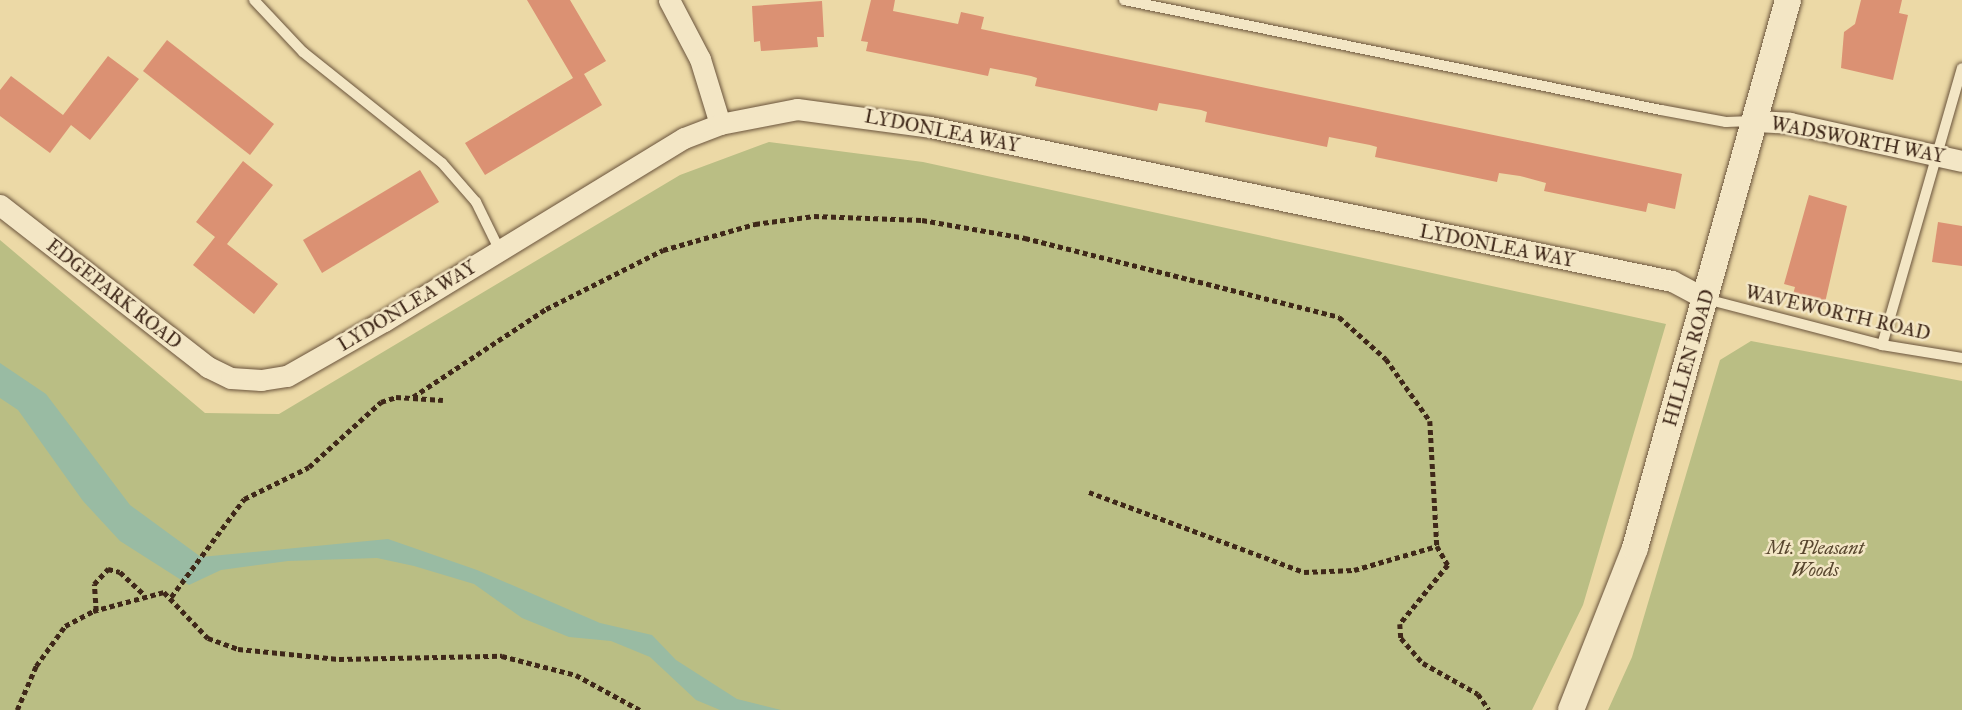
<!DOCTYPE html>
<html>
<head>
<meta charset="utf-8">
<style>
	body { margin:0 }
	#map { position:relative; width:1962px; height:710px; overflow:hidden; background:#ecd9a6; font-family:"IM FELL Great Primer",serif }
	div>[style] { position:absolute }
	.green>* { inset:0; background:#babe84 }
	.water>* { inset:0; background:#99bba3 }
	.building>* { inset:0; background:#db9173 }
	.path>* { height:4.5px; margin-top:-2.25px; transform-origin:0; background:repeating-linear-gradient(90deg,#3f2819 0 5px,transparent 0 8.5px) }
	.roads { filter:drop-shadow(0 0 2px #6a543c) drop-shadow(0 0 2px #6a543c) }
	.service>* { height:10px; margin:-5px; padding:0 5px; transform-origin:5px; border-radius:5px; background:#f3e6c5 }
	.minor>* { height:21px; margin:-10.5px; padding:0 10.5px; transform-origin:10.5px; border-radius:10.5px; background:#f3e6c5 }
	.tertiary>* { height:26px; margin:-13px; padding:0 13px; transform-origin:13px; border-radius:13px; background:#f3e6c5 }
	span { translate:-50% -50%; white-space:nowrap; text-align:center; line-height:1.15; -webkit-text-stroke:5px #f3e6c5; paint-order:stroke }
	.street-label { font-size:19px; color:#3f2819 }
	.park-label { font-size:19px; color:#58462e; font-style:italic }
</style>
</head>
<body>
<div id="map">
	<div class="green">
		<i style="clip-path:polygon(769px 142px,923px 162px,1666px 324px,1583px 605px,1532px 710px,0 710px,0 240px,205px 413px,279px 414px,680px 175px)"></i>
		<i style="clip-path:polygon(1751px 341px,1962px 381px,1962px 710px,1608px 710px,1632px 657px,1720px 360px)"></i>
	</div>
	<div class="water">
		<i style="clip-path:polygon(0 363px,46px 394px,130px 505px,201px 557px,388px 539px,477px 570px,600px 623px,652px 635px,676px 660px,737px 699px,781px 710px,720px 710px,696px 700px,650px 657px,611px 641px,569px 637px,522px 618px,474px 584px,414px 566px,377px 558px,288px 561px,221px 570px,189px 585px,120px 541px,83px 501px,18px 410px,0 398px)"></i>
	</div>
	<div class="building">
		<i style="clip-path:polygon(527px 0,570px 0,606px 61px,584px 74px,602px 105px,485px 175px,465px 143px,573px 78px)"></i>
		<i style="clip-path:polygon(871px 0,895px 0,893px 11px,958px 24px,961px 12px,984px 17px,981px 29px,1682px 174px,1675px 209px,1648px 203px,1646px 212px,1544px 191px,1546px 183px,1520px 176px,1499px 173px,1497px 182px,1375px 157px,1377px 147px,1370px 145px,1329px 137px,1327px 147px,1205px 122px,1207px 112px,1201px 110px,1159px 103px,1157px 111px,1035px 86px,1037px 78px,1031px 76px,990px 68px,988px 76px,866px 51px,868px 42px,861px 41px)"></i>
		<i style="clip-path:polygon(1861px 0,1902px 0,1899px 13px,1908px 15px,1893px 80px,1841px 68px,1844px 32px,1855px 24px)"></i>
		<i style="clip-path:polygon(822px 1px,824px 37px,817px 37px,818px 47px,761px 51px,760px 41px,754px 42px,752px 6px)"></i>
		<i style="clip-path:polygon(167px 40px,274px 124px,250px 155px,143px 71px)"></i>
		<i style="clip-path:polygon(108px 56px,139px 79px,90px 140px,71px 125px,50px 153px,0 116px,0 90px,11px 76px,63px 115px)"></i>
		<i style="clip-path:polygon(243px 161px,273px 185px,227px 244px,278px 284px,254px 314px,193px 265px,215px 237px,196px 222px)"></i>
		<i style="clip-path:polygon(420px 170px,439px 202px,322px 273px,303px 240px)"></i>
		<i style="clip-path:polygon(1809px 195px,1847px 206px,1824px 307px,1792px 298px,1795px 287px,1784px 284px)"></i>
		<i style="clip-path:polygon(1938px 222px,1962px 226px,1962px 266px,1932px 262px)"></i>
	</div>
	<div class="path">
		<i style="left:413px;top:397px;width:159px;rotate:-33.5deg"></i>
		<i style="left:546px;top:309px;width:131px;rotate:-26.8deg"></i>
		<i style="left:663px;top:250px;width:96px;rotate:-15.8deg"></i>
		<i style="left:755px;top:224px;width:60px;rotate:-7.7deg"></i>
		<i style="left:814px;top:216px;width:108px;rotate:2.1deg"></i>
		<i style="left:922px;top:220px;width:105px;rotate:9.9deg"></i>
		<i style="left:1025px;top:238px;width:324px;rotate:14.1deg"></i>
		<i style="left:1339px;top:317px;width:63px;rotate:41.8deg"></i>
		<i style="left:1386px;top:359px;width:76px;rotate:54.6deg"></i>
		<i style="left:1430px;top:421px;width:125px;rotate:86.8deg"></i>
		<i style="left:1089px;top:492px;width:229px;rotate:20.4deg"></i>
		<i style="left:1304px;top:572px;width:50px;rotate:-2.3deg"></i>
		<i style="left:1354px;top:570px;width:86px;rotate:-16.1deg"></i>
		<i style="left:1437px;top:546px;width:22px;rotate:60deg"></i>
		<i style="left:1448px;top:565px;width:76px;rotate:129.1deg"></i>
		<i style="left:1400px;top:624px;width:14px;rotate:86deg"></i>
		<i style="left:1401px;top:638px;width:33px;rotate:49deg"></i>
		<i style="left:1423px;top:663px;width:63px;rotate:29.4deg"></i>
		<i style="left:1478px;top:694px;width:19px;rotate:55deg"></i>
		<i style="left:171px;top:597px;width:122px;rotate:-53.3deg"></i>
		<i style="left:244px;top:499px;width:72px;rotate:-26.2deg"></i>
		<i style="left:309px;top:467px;width:97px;rotate:-42.1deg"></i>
		<i style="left:381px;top:402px;width:16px;rotate:-18deg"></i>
		<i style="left:396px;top:397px;width:47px;rotate:3.7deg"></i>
		<i style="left:96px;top:611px;width:27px;rotate:-94deg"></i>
		<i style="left:94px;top:584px;width:21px;rotate:-47deg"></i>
		<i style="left:108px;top:569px;width:12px;rotate:14deg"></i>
		<i style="left:120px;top:572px;width:34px;rotate:43deg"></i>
		<i style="left:17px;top:710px;width:48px;rotate:-66.6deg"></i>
		<i style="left:36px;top:666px;width:49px;rotate:-54.1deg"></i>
		<i style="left:65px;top:626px;width:32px;rotate:-28deg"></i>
		<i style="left:93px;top:611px;width:73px;rotate:-15deg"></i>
		<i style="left:164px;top:592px;width:64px;rotate:46.3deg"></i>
		<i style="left:208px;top:638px;width:32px;rotate:20deg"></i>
		<i style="left:238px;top:649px;width:101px;rotate:5.7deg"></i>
		<i style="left:339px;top:659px;width:163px;rotate:-1.1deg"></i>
		<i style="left:502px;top:656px;width:76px;rotate:14.4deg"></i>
		<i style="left:576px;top:675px;width:73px;rotate:28.7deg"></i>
	</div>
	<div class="roads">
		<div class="service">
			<i style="left:254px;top:0;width:71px;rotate:46.7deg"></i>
			<i style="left:303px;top:52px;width:178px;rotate:38.6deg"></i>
			<i style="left:442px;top:163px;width:52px;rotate:48.9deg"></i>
			<i style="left:476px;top:202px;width:55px;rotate:63.9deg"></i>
			<i style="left:1124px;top:0;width:548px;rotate:11.58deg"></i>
			<i style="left:1661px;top:110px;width:66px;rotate:10.5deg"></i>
			<i style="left:1726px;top:122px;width:26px;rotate:-2deg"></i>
			<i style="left:1706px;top:299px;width:182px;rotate:14.6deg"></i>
			<i style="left:1882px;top:345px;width:81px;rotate:9.2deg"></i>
			<i style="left:1882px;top:345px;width:288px;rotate:-73.9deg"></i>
		</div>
		<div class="minor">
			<i style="left:669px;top:0;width:67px;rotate:62.3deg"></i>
			<i style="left:700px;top:59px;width:68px;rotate:72.9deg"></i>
			<i style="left:1755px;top:121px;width:35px;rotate:3deg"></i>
			<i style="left:1790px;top:123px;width:176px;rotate:12.5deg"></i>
			<i style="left:0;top:205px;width:264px;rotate:37.9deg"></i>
			<i style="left:208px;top:367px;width:25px;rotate:26deg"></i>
			<i style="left:231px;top:378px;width:30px;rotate:4deg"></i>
			<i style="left:261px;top:380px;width:26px;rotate:-9deg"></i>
			<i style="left:287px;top:376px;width:112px;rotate:-29.6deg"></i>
			<i style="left:384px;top:321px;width:351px;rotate:-31.4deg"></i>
			<i style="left:684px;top:138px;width:39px;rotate:-21deg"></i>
			<i style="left:720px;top:124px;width:78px;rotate:-11deg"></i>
			<i style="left:797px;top:109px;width:134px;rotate:7.7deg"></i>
			<i style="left:930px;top:127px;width:758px;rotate:11.73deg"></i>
			<i style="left:1672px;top:281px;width:38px;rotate:28deg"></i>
		</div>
		<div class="tertiary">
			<i style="left:1571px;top:710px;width:174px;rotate:-68.4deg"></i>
			<i style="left:1635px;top:548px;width:569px;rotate:-74.4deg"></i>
		</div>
	</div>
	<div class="street-label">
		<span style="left:942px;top:131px;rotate:11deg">LYDONLEA WAY</span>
		<span style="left:1858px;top:140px;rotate:11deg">WADSWORTH WAY</span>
		<span style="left:1497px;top:246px;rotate:11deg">LYDONLEA WAY</span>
		<span style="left:114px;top:294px;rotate:38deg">EDGEPARK ROAD</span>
		<span style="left:407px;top:306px;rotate:-31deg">LYDONLEA WAY</span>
		<span style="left:1838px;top:313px;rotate:13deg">WAVEWORTH ROAD</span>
		<span style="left:1689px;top:358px;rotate:-74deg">HILLEN ROAD</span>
	</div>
	<div class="park-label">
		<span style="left:1815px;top:559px">Mt. Pleasant<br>Woods</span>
	</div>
</div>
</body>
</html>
